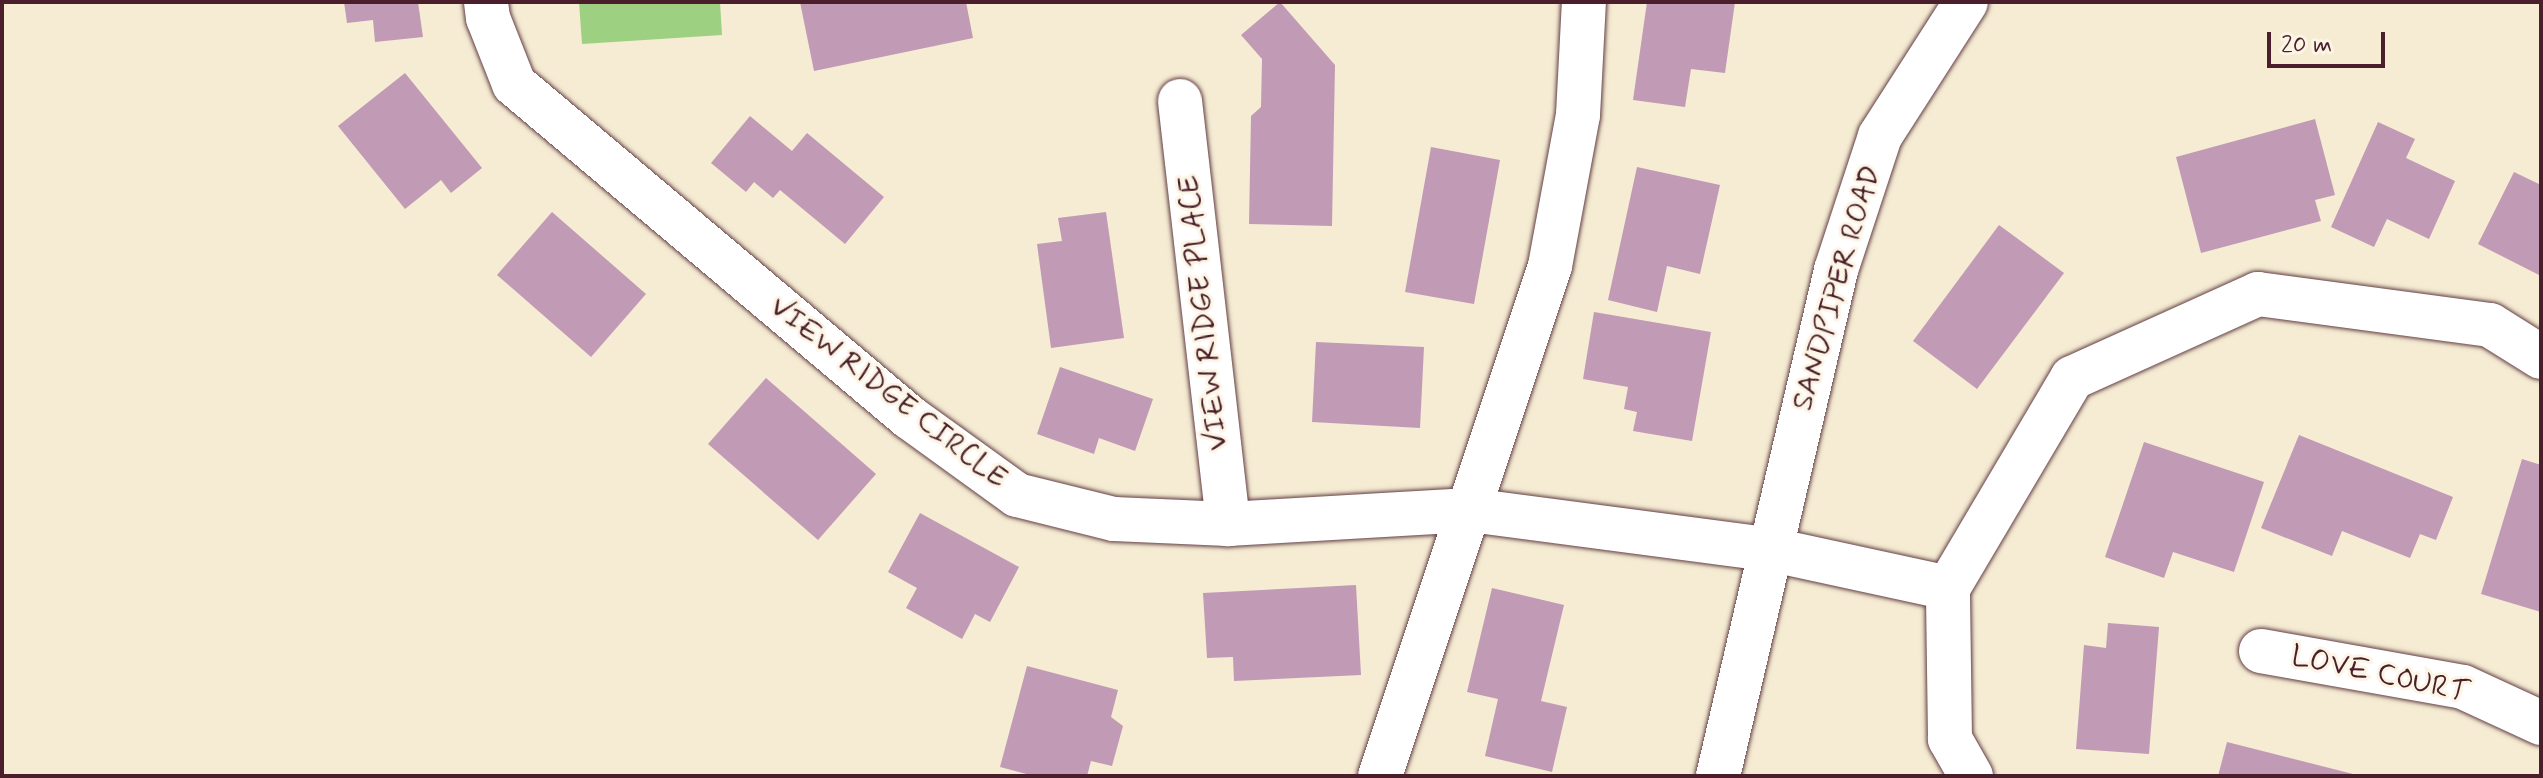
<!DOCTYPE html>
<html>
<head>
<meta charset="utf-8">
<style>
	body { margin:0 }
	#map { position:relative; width:2543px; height:778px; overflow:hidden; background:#f5ecd3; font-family:Mynerve,sans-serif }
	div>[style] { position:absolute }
	.green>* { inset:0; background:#9dd080 }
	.building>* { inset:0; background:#c19ab6 }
	.roads { filter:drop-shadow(0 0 2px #643e44) drop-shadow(0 0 2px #643e44) }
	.street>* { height:44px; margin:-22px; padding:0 22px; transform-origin:22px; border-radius:22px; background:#fff }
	span { translate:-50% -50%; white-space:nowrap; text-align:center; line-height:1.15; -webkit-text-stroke:6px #fcf5e5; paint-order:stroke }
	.street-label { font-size:30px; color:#4a1f2b }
	.frame { position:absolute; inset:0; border:4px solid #4a1f2b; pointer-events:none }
	.scale { position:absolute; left:2267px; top:32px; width:118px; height:36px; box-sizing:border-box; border:4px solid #4a1f2b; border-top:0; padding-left:10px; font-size:24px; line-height:28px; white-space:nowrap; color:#4a1f2b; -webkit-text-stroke:6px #fcf5e5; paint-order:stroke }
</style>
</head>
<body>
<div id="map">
	<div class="green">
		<i style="clip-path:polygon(579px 2px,720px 2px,722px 35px,582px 44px)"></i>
	</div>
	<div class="building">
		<i style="clip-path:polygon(344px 2px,418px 2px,423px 37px,375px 42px,373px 20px,347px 23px)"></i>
		<i style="clip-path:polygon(800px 2px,966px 2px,973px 38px,814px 71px)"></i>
		<i style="clip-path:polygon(1280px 2px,1335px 65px,1332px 226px,1249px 224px,1251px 116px,1261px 107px,1262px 59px,1241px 35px)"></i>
		<i style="clip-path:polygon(1647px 2px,1735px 2px,1725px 73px,1691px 69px,1685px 107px,1633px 100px)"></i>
		<i style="clip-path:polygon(405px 73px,482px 168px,451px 193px,441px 180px,405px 209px,338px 126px)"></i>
		<i style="clip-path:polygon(750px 116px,792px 151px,807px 133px,884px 197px,845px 244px,780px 190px,773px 198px,754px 182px,746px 192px,711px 163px)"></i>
		<i style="clip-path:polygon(2315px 119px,2335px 195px,2315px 200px,2321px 221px,2201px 253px,2176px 157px)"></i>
		<i style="clip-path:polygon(2378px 122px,2415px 139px,2406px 158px,2455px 181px,2429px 239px,2387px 219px,2374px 247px,2331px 227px)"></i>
		<i style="clip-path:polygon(1431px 147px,1500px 160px,1474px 304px,1405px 292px)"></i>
		<i style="clip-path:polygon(1637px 167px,1720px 185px,1700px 274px,1667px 266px,1657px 312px,1608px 300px)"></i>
		<i style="clip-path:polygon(2514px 172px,2541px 185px,2541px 276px,2478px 244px)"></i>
		<i style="clip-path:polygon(552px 212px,646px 294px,591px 357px,497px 275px)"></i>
		<i style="clip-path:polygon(1106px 212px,1124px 338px,1051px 348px,1037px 244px,1062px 241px,1058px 218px)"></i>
		<i style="clip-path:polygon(1999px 225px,2064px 273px,1977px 389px,1913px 341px)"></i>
		<i style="clip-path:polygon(1594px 312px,1711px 332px,1692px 441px,1633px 431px,1637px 412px,1624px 409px,1628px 387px,1583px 379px)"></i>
		<i style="clip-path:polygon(1316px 342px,1424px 347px,1420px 428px,1312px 422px)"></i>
		<i style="clip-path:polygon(1060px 367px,1153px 399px,1135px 451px,1099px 438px,1094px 454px,1037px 434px)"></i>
		<i style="clip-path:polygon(766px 378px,876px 474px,818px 540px,708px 444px)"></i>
		<i style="clip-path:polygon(2299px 435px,2453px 497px,2436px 540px,2420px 534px,2410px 558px,2342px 531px,2332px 556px,2261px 528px)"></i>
		<i style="clip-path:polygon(2144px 442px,2264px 482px,2234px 572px,2173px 552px,2164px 578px,2105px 557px)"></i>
		<i style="clip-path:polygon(2522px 459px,2541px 465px,2541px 612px,2481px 594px)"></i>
		<i style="clip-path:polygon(920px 513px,1019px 567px,990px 622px,975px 614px,962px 639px,906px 608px,917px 588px,888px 572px)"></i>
		<i style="clip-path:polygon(1356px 585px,1361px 675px,1234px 681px,1233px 657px,1207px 658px,1203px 593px)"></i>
		<i style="clip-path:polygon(1492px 588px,1564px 605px,1541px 701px,1567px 707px,1552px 772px,1485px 756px,1498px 699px,1467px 692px)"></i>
		<i style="clip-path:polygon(2108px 623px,2159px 627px,2149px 754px,2076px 749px,2084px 645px,2106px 648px)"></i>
		<i style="clip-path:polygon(1027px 666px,1118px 690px,1111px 717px,1123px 726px,1112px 766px,1091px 761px,1087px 776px,1034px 776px,1000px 767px)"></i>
		<i style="clip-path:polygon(2227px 742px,2357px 775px,2357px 776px,2218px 776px)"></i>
	</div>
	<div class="roads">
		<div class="street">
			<i style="left:486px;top:2px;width:16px;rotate:83deg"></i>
			<i style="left:488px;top:18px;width:71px;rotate:68.5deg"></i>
			<i style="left:514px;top:84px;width:517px;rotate:40.13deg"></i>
			<i style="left:909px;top:417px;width:133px;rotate:35.8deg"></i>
			<i style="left:1017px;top:495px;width:100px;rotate:13.9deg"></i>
			<i style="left:1114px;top:519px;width:114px;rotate:2.5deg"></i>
			<i style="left:1228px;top:524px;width:242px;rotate:-3.3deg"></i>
			<i style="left:1470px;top:510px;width:301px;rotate:7.5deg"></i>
			<i style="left:1768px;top:549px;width:184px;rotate:12.2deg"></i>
			<i style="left:1180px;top:101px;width:426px;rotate:83.5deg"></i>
			<i style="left:2261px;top:651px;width:205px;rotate:10.1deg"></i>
			<i style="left:2463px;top:687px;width:86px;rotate:24.8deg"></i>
			<i style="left:1380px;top:776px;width:538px;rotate:-71.57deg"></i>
			<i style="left:1550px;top:266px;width:154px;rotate:-79.5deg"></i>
			<i style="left:1578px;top:115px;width:113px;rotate:-87deg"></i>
			<i style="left:1718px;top:776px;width:520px;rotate:-76.87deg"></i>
			<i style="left:1836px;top:270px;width:141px;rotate:-71.8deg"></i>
			<i style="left:1880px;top:136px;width:159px;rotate:-57.3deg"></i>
			<i style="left:1971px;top:776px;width:43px;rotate:-119.6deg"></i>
			<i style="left:1950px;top:739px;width:151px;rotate:-90.8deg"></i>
			<i style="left:1948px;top:588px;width:244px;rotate:-59.4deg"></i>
			<i style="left:2072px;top:378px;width:204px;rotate:-24.3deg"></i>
			<i style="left:2258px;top:294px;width:234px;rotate:7.6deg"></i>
			<i style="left:2490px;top:325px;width:60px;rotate:32.1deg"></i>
		</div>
	</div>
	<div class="street-label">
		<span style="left:1837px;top:288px;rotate:-74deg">SANDPIPER ROAD</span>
		<span style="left:1204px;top:313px;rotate:-96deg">VIEW RIDGE PLACE</span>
		<span style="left:888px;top:393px;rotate:38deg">VIEW RIDGE CIRCLE</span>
		<span style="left:2380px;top:675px;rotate:12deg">LOVE COURT</span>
	</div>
	<div class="frame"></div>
	<div class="scale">20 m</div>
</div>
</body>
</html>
